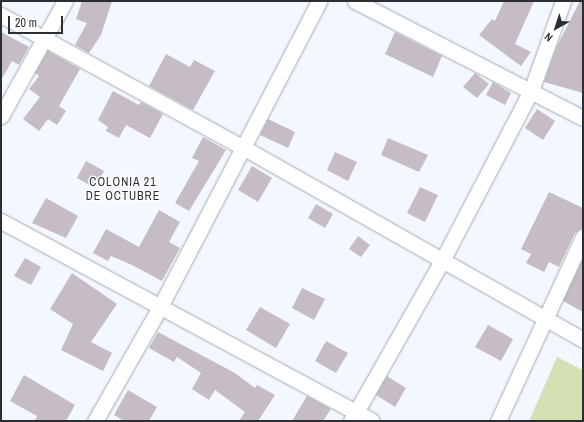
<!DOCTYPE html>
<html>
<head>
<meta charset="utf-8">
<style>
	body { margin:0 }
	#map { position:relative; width:584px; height:422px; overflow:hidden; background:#f3f8fe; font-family:"Archivo Narrow",sans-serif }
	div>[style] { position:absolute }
	.green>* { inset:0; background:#d4e2b3 }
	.building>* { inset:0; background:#c5bcc6 }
	.roads { filter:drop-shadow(0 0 1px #a2abb4) drop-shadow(0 0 1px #a2abb4) }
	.minor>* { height:15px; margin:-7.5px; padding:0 7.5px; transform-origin:7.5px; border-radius:7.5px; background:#fff }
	span { translate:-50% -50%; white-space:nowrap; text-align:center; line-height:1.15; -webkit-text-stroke:3px #fff; paint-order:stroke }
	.neighbourhood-label { font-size:12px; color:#2b2e32; letter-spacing:1px }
	.frame { position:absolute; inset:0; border:2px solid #2b2e32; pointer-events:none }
	.north { position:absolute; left:536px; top:8px; width:40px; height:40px; -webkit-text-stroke:3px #fff; paint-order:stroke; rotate:219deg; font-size:11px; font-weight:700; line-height:16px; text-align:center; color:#2b2e32 }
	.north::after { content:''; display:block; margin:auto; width:14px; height:18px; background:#2b2e32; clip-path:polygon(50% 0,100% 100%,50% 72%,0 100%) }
	.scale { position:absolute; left:8px; top:16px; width:55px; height:18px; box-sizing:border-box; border:2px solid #2b2e32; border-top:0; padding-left:5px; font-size:12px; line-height:14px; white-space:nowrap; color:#2b2e32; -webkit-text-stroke:3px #fff; paint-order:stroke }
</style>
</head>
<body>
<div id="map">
	<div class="green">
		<i style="clip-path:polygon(557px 357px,583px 370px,583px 421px,529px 421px)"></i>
	</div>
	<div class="building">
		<i style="clip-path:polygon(82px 1px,112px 1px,101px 35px,89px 53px,75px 45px,87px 23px,76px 19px)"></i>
		<i style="clip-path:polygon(504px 1px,534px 1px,515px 44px,531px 52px,521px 66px,479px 35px,492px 19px,495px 21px)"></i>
		<i style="clip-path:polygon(580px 1px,583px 1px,583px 93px,544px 82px,557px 46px)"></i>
		<i style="clip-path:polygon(1px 32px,29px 47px,19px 65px,12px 61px,1px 80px)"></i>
		<i style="clip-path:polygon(395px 32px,442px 56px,433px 77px,385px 54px)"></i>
		<i style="clip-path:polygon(48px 51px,80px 69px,59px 106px,66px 111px,57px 125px,48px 119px,39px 131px,23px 119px,40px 97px,29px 89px,39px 76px,35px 73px)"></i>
		<i style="clip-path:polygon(166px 54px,190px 67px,194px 60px,215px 71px,193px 110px,149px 86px)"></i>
		<i style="clip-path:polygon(475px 73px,489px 84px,477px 98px,463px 87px)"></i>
		<i style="clip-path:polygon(493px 82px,511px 93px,505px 105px,486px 95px)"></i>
		<i style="clip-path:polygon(113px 91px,139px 105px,141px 102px,163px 114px,150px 138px,126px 125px,119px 138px,106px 131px,108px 127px,98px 120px)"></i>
		<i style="clip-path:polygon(537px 109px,555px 121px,543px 140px,525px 128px)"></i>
		<i style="clip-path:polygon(268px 119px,295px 132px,288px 148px,260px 135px)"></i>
		<i style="clip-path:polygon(203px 137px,226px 150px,189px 211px,175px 203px,199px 161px,192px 158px)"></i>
		<i style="clip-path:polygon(388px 138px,428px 155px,419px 172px,381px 155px)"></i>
		<i style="clip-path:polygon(335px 152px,357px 162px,348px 181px,327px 170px)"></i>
		<i style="clip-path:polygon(86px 161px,104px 171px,95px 188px,77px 178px)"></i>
		<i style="clip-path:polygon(252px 166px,272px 178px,258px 202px,238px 190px)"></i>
		<i style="clip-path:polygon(420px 187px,438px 195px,425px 222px,407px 213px)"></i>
		<i style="clip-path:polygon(549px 192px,583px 208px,583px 228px,575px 233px,559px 267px,549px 262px,544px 272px,526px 263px,531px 254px,521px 249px)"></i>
		<i style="clip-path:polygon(46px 198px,78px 216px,66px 238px,32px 223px)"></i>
		<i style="clip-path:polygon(316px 204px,333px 214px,325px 228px,308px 218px)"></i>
		<i style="clip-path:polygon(159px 210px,180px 222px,169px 242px,180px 248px,162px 281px,132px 265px,111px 256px,108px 261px,93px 253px,106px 229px,139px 247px)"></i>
		<i style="clip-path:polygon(358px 236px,370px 245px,361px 257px,349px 249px)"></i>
		<i style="clip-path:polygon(25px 258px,41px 267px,31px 285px,14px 276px)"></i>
		<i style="clip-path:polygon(583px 258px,583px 312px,563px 301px)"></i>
		<i style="clip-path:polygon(72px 273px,117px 304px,91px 342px,112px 353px,103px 371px,61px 350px,73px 324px,50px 309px)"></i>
		<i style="clip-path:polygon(302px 288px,325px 299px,314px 320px,292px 308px)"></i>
		<i style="clip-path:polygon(260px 307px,290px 324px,276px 348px,246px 330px)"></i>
		<i style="clip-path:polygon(488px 325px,513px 339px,501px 361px,475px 347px)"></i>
		<i style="clip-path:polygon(158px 332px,235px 373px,255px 388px,257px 385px,275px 395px,258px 421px,239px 421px,245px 412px,215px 390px,209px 400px,192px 389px,201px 373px,177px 357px,174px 362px,149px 348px)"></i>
		<i style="clip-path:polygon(326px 341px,348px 353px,336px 373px,315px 361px)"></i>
		<i style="clip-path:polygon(24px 375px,75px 405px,66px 421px,35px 421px,37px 416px,10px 401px)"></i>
		<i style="clip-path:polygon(387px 376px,406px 388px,395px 407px,376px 395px)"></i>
		<i style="clip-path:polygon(128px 390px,157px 407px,149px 421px,124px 421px,114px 415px)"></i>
		<i style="clip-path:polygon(307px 396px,331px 409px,323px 421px,292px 421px)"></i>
	</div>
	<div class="roads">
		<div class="minor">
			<i style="left:355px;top:1px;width:256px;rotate:27.2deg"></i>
			<i style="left:1px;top:15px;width:277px;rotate:28.7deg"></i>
			<i style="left:244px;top:148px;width:390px;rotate:29.5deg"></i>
			<i style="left:1px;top:116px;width:132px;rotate:-60.9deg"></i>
			<i style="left:1px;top:221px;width:421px;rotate:28.3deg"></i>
			<i style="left:95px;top:421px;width:131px;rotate:-60.3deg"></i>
			<i style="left:160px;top:307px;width:345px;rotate:-62.5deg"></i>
			<i style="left:351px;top:421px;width:186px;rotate:-60.4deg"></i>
			<i style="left:443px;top:259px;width:190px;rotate:-62.4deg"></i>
			<i style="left:531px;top:91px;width:96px;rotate:-70.4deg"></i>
			<i style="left:498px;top:421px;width:203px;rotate:-65.2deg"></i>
		</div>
	</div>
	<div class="neighbourhood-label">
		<span style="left:123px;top:190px">COLONIA 21<br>DE OCTUBRE</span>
	</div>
	<div class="frame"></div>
	<div class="north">N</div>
	<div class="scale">20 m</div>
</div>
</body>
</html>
